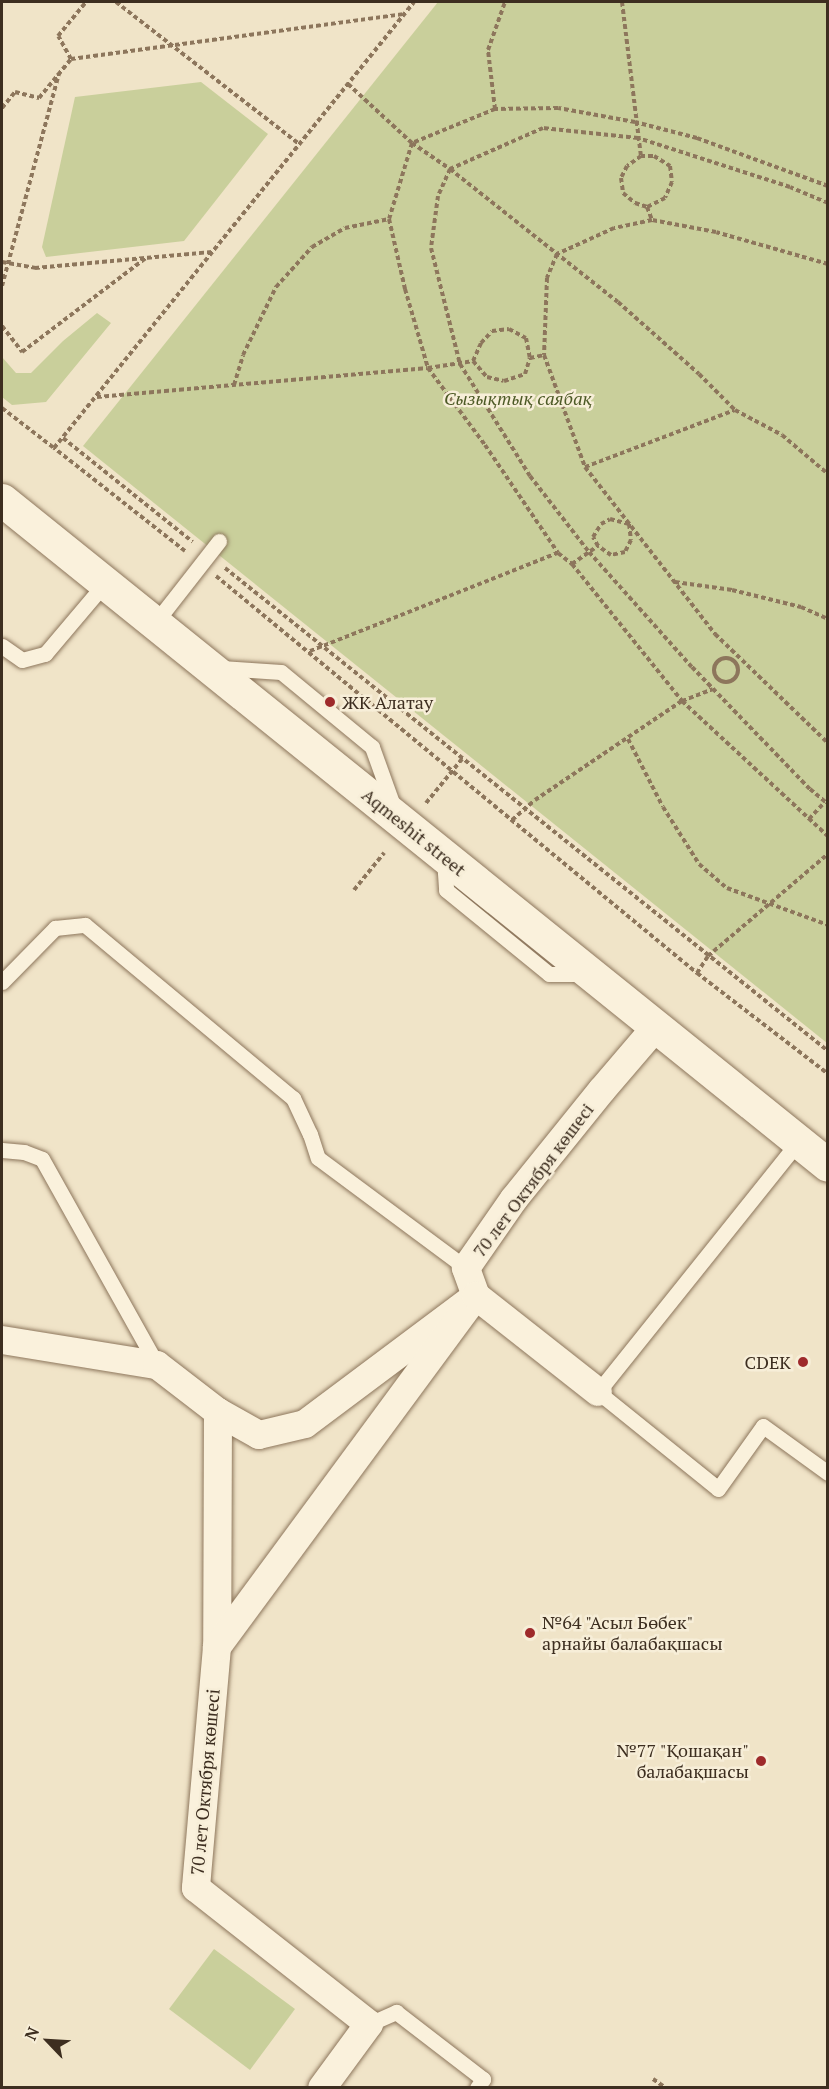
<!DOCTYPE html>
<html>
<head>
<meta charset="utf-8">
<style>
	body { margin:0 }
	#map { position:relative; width:829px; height:2089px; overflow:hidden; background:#f0e4c8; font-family:"PT Serif",serif }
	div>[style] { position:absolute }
	.green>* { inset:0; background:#c9cf9b }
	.path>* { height:4px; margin-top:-2px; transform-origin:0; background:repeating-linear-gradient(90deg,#8d765c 0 4.5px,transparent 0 7.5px) }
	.path>.ring { margin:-2px; padding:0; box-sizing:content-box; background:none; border:4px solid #8d765c; border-radius:50% }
	.roads { filter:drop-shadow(0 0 2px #8d765c) drop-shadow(0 0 2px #8d765c) }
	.lane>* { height:15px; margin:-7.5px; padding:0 7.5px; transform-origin:7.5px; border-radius:7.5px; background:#faf1dc }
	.street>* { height:28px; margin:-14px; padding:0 14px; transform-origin:14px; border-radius:14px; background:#faf1dc }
	.secondary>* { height:33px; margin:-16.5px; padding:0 16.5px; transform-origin:16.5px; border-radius:16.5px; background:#faf1dc }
	.dots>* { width:16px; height:16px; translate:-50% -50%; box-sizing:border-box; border:3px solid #f7eed8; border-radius:50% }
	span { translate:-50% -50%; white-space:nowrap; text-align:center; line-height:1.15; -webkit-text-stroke:5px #f7eed8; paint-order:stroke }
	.park-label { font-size:18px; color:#4d5a26; font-style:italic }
	.poi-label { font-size:18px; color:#3d2e20 }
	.left { translate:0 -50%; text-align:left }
	.right { translate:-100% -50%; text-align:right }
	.street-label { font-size:18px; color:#3d2e20 }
	.frame { position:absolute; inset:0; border:3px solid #3d2e20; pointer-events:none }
	.north { position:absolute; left:18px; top:2011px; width:60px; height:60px; -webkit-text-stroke:4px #f7eed8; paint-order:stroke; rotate:295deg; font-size:16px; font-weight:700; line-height:24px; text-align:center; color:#3d2e20 }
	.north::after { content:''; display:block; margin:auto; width:21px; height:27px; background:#3d2e20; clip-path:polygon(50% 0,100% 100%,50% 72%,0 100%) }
</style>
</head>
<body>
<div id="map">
	<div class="green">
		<i style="clip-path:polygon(438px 2px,827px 2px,827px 1043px,83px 446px)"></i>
		<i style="clip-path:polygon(201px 82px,268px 134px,184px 241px,46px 257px,42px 247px,75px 97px)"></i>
		<i style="clip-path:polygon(97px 313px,111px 323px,46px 402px,12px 405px,2px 397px,2px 357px,16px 373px,31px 373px,63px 341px)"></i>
		<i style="clip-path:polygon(214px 1949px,295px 2009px,250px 2070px,169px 2009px)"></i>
	</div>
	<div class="path">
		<i style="left:116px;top:2px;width:232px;rotate:37.8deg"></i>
		<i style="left:622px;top:2px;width:155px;rotate:83deg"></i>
		<i style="left:641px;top:156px;width:13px"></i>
		<i style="left:654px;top:156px;width:19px;rotate:32deg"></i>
		<i style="left:670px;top:166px;width:16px;rotate:83deg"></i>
		<i style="left:672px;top:182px;width:17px;rotate:114deg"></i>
		<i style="left:665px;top:198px;width:20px;rotate:153deg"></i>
		<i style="left:647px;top:207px;width:14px;rotate:69deg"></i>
		<i style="left:71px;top:59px;width:335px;rotate:-7.7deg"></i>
		<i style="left:348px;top:84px;width:87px;rotate:42.7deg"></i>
		<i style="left:412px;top:143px;width:46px;rotate:34.4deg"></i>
		<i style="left:450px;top:169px;width:214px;rotate:38.4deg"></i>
		<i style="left:618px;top:302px;width:108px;rotate:41.6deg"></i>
		<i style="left:699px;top:374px;width:51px;rotate:45deg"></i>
		<i style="left:735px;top:410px;width:53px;rotate:28deg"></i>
		<i style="left:782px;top:435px;width:60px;rotate:40.3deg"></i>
		<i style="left:2px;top:108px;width:21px;rotate:-51deg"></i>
		<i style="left:15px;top:92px;width:25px;rotate:14deg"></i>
		<i style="left:39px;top:98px;width:50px;rotate:-50.6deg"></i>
		<i style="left:71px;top:59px;width:26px;rotate:-119deg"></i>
		<i style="left:58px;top:36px;width:44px;rotate:-50.5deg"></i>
		<i style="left:495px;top:109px;width:59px;rotate:-96.8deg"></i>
		<i style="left:488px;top:50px;width:51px;rotate:-70.5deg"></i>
		<i style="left:641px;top:156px;width:17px;rotate:144deg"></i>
		<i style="left:627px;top:166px;width:13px;rotate:117deg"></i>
		<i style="left:621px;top:178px;width:15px;rotate:82deg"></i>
		<i style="left:623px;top:193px;width:16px;rotate:40deg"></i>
		<i style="left:635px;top:203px;width:13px;rotate:18deg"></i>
		<i style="left:828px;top:186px;width:140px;rotate:-159.9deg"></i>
		<i style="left:697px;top:138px;width:64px;rotate:-165.5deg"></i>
		<i style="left:635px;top:122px;width:78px;rotate:-169.7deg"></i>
		<i style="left:558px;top:108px;width:63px;rotate:179.1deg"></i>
		<i style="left:495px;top:109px;width:90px;rotate:157.7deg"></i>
		<i style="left:412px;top:143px;width:79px;rotate:106.8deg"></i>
		<i style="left:389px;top:219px;width:72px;rotate:77.1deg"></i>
		<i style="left:405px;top:289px;width:82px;rotate:73.8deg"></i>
		<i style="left:428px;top:368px;width:96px;rotate:53.5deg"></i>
		<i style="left:485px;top:445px;width:130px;rotate:55.9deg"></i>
		<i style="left:558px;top:553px;width:18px;rotate:38deg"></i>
		<i style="left:572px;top:564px;width:176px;rotate:51.2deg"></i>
		<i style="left:682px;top:701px;width:199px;rotate:42.8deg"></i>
		<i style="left:828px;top:203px;width:41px;rotate:-157.2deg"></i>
		<i style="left:790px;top:187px;width:160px;rotate:-162.1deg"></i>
		<i style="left:638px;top:138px;width:96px;rotate:-174deg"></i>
		<i style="left:543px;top:128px;width:102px;rotate:156.2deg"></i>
		<i style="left:450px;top:169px;width:30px;rotate:114deg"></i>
		<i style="left:438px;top:196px;width:52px;rotate:97.7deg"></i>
		<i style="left:431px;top:248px;width:120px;rotate:76deg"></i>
		<i style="left:460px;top:364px;width:132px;rotate:58deg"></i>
		<i style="left:530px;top:476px;width:96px;rotate:52.2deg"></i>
		<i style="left:589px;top:552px;width:154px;rotate:48.2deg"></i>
		<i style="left:692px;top:667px;width:170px;rotate:46deg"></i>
		<i style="left:810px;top:789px;width:23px;rotate:40deg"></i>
		<i style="left:2px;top:262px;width:34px;rotate:10deg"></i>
		<i style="left:35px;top:268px;width:178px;rotate:-5.2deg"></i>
		<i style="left:828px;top:264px;width:116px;rotate:-164.1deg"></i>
		<i style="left:716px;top:232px;width:65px;rotate:-169.4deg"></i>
		<i style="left:652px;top:220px;width:39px;rotate:168deg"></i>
		<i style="left:614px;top:228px;width:63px;rotate:155.5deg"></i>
		<i style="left:557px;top:254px;width:26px;rotate:113deg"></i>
		<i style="left:547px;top:278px;width:77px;rotate:92.2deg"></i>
		<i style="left:544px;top:355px;width:119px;rotate:69.9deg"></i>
		<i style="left:585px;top:467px;width:212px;rotate:52.1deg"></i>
		<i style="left:715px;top:634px;width:157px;rotate:44deg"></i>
		<i style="left:2px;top:286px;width:220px;rotate:-75deg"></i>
		<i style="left:2px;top:326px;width:33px;rotate:52deg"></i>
		<i style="left:22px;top:352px;width:156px;rotate:-37.2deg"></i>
		<i style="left:473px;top:361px;width:20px;rotate:-66deg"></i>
		<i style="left:481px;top:343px;width:16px;rotate:-47deg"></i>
		<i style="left:492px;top:331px;width:17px;rotate:-7deg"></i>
		<i style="left:509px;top:329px;width:19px;rotate:28deg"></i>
		<i style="left:526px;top:338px;width:20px;rotate:79deg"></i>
		<i style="left:234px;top:385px;width:31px;rotate:-73deg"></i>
		<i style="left:243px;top:355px;width:76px;rotate:-64.1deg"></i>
		<i style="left:276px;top:287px;width:54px;rotate:-48deg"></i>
		<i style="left:312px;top:247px;width:38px;rotate:-30deg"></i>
		<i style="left:345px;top:228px;width:45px;rotate:-11.6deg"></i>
		<i style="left:97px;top:397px;width:332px;rotate:-5deg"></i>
		<i style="left:428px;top:368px;width:46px;rotate:-8.8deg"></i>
		<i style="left:473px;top:361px;width:21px;rotate:49deg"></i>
		<i style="left:487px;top:377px;width:17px;rotate:13deg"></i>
		<i style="left:504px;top:381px;width:22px;rotate:-18deg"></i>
		<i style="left:525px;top:374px;width:17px;rotate:-73deg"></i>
		<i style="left:530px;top:358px;width:14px;rotate:-12deg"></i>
		<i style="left:2px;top:408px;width:66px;rotate:37.6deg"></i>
		<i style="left:63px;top:438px;width:166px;rotate:38.7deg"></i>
		<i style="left:585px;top:467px;width:160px;rotate:-20.8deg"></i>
		<i style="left:185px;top:551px;width:167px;rotate:-141.8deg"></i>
		<i style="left:54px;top:448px;width:573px;rotate:-51.09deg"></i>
		<i style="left:572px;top:564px;width:32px;rotate:-35deg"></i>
		<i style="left:598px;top:546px;width:10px;rotate:-119deg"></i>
		<i style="left:593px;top:537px;width:15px;rotate:-58deg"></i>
		<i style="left:601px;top:524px;width:10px;rotate:-29deg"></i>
		<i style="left:610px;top:519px;width:20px;rotate:15deg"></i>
		<i style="left:629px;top:524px;width:16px;rotate:83deg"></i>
		<i style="left:631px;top:540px;width:13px;rotate:117deg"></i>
		<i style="left:625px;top:552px;width:14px;rotate:168deg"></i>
		<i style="left:611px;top:555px;width:16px;rotate:-145deg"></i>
		<i style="left:225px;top:568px;width:773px;rotate:38.69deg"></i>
		<i style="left:216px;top:576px;width:624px;rotate:39.54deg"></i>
		<i style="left:697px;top:973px;width:165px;rotate:37.6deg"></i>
		<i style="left:675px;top:582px;width:58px;rotate:8deg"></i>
		<i style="left:732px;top:590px;width:71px;rotate:13.8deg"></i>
		<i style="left:801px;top:607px;width:30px;rotate:24deg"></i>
		<i style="left:310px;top:651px;width:267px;rotate:-21.6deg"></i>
		<i class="ring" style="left:714px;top:658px;width:20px;height:20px"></i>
		<i style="left:628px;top:739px;width:76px;rotate:62.8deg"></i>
		<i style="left:663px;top:807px;width:67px;rotate:57.7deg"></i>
		<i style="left:699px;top:864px;width:37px;rotate:41deg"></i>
		<i style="left:727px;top:888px;width:108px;rotate:20.1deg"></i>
		<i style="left:426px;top:803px;width:57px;rotate:-50.7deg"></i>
		<i style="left:809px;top:819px;width:23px;rotate:-47deg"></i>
		<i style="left:512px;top:820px;width:30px;rotate:-41deg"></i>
		<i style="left:535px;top:800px;width:177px;rotate:-34deg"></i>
		<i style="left:682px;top:701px;width:33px;rotate:-21deg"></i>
		<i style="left:354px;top:890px;width:48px;rotate:-51deg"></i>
		<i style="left:697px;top:973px;width:20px;rotate:-57deg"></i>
		<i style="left:708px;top:956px;width:157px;rotate:-40.4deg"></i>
		<i style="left:653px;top:2079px;width:16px;rotate:35deg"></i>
	</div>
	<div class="roads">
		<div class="lane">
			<i style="left:155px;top:623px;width:104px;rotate:-52deg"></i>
			<i style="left:2px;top:646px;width:24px;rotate:35deg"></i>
			<i style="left:22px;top:660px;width:24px;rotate:-15deg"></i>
			<i style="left:45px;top:654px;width:93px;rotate:-49.8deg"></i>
			<i style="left:221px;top:668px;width:60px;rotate:3.8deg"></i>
			<i style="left:281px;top:672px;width:118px;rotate:39.5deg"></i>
			<i style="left:372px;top:747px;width:65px;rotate:70.2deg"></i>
			<i style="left:444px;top:859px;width:31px;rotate:86deg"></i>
			<i style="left:446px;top:890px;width:133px;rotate:39.2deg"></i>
			<i style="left:549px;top:974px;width:34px"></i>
			<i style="left:2px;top:982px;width:76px;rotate:-45.5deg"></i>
			<i style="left:55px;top:928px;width:30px;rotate:-6deg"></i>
			<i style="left:85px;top:925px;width:271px;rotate:39.8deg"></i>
			<i style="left:293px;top:1098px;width:40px;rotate:65deg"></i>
			<i style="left:310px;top:1134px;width:25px;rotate:72deg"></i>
			<i style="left:318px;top:1158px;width:184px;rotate:36.6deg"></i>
			<i style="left:798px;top:1142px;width:320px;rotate:128.7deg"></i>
			<i style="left:598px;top:1392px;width:154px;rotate:38.9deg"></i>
			<i style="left:718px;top:1489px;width:77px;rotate:-54.5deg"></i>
			<i style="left:763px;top:1426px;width:80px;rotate:35.9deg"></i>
			<i style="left:2px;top:1150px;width:22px;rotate:5deg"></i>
			<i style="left:24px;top:1152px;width:19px;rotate:21deg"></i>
			<i style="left:42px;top:1159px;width:236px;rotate:60.8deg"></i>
			<i style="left:369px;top:2024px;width:30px;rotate:-24deg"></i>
			<i style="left:396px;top:2012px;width:110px;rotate:37.6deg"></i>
			<i style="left:483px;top:2079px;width:11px;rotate:124deg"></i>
		</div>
		<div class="street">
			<i style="left:2px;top:1340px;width:157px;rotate:9.2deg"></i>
			<i style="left:157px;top:1365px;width:77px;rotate:37.6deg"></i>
			<i style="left:218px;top:1412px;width:47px;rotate:29.3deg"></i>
			<i style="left:259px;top:1435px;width:47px;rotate:-13.4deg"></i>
			<i style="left:305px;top:1424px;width:214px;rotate:-36.8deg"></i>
			<i style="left:476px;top:1296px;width:30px;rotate:-110deg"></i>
			<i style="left:466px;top:1268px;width:84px;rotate:-55.2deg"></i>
			<i style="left:514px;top:1199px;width:140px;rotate:-51.1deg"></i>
			<i style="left:602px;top:1090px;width:83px;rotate:-49.4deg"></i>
			<i style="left:218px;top:1412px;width:235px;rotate:90.2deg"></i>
			<i style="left:217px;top:1647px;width:242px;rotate:95deg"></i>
			<i style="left:196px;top:1888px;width:220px;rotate:38.2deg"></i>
			<i style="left:369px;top:2024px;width:79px;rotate:126.3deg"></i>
			<i style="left:217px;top:1647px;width:436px;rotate:-53.6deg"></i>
			<i style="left:476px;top:1296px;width:155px;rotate:38.2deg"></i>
		</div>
		<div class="secondary">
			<i style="left:2px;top:500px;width:1060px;rotate:38.84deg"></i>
		</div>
	</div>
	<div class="dots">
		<i style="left:330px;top:702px;background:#9e2a2b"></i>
		<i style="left:803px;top:1362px;background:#9e2a2b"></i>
		<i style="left:530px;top:1633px;background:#9e2a2b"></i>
		<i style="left:761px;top:1761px;background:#9e2a2b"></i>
	</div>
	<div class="park-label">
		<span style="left:518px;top:398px">Сызықтық саябақ</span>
	</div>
	<div class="poi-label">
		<span class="left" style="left:342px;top:702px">ЖК Алатау</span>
		<span class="right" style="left:791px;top:1362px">CDEK</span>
		<span class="left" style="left:542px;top:1633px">№64 "Асыл Бөбек"<br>арнайы балабақшасы</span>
		<span class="right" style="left:749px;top:1761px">№77 "Қошақан"<br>балабақшасы</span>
	</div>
	<div class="street-label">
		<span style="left:414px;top:832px;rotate:39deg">Aqmeshit street</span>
		<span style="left:533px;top:1180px;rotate:-53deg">70 лет Октября көшесі</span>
		<span style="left:205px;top:1782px;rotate:-85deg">70 лет Октября көшесі</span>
	</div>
	<div class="frame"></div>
	<div class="north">N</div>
</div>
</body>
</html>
